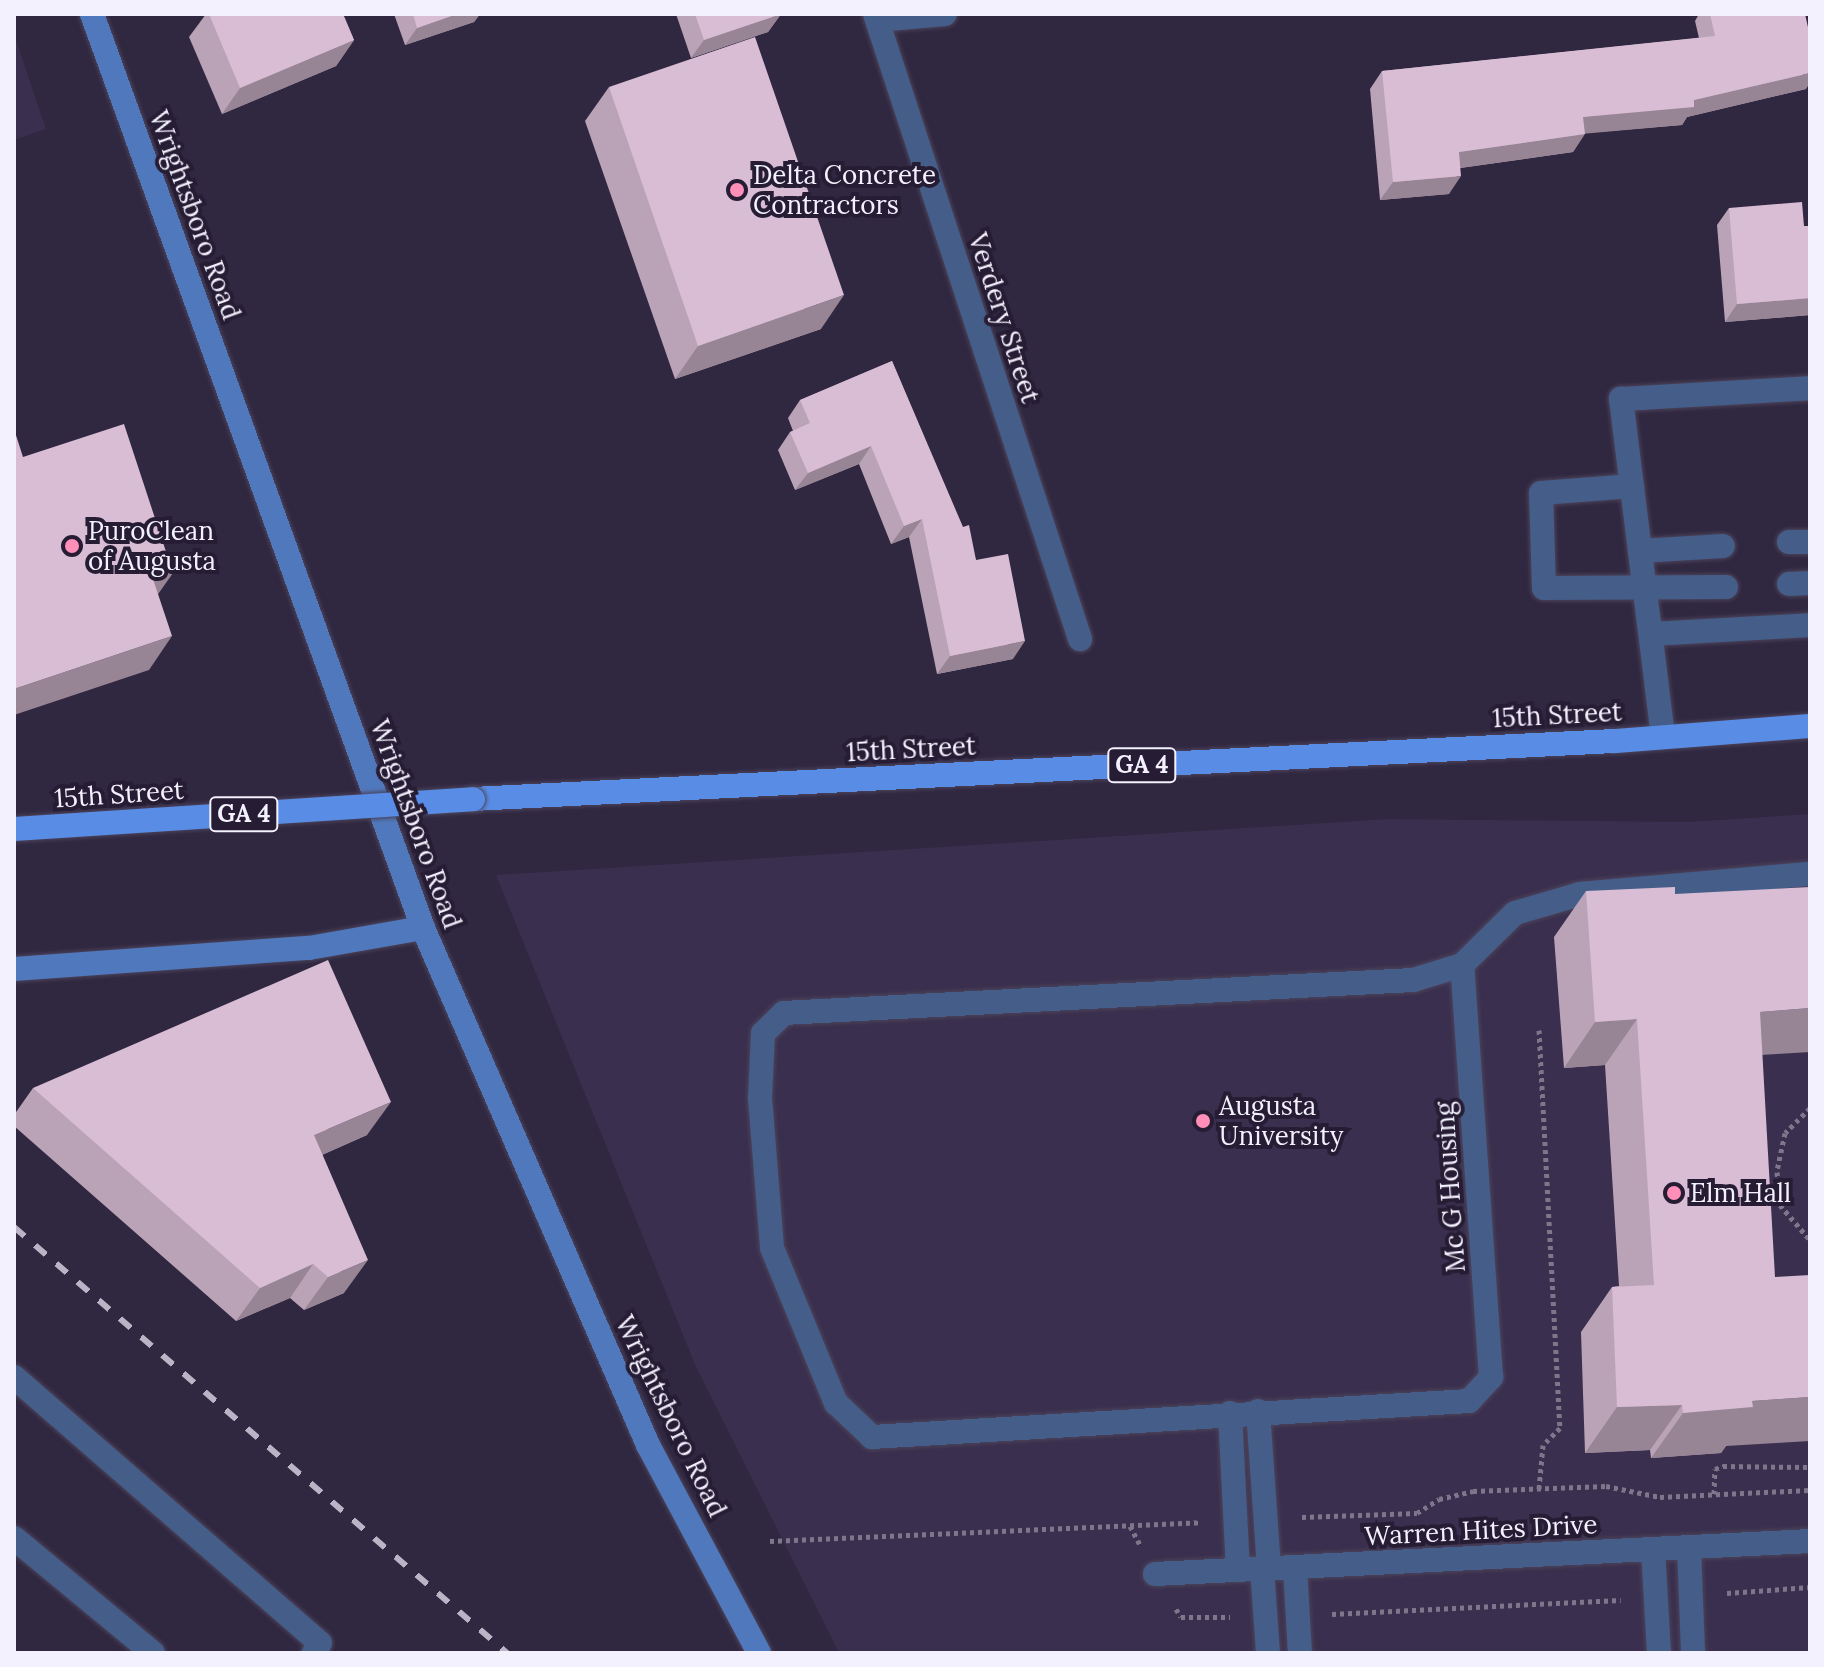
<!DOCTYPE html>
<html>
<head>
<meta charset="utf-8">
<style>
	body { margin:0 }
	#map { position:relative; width:1824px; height:1667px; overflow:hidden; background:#302740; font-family:Lora,serif }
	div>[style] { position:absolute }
	.built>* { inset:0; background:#3a2f4e }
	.path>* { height:5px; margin-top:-2.5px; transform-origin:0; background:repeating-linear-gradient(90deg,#7e778b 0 4px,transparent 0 8px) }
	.roads { filter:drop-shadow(0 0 2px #4b435b) drop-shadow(0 0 2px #4b435b) }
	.lane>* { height:24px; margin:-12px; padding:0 12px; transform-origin:12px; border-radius:12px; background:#455e89 }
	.street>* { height:24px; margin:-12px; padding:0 12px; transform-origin:12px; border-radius:12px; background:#455e89 }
	.secondary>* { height:24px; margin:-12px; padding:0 12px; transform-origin:12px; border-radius:12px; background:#5079bd }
	.primary>* { height:24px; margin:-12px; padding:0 12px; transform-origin:12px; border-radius:12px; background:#598de5 }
	.rail>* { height:6px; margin-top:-3px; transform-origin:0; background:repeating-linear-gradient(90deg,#bab5c6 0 14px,transparent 0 28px) }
	.bridges { filter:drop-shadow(0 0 2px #4b435b) drop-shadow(0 0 2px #4b435b) }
	.primary-bridge>* { height:24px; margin:-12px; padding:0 12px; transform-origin:12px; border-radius:12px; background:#598de5 }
	.wall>* { inset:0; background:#baa3b7 }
	.shaded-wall>* { inset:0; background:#978495 }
	.building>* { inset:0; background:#d8bdd5 }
	.dots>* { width:22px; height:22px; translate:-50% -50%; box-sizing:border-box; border:4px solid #261d35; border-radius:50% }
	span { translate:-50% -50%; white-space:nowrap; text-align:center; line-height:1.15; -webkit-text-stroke:8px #261d35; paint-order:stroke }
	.shield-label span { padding:2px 6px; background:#261d35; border:2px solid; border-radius:6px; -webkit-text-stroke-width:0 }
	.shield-label { font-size:24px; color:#f4f1fe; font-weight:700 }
	.poi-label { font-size:26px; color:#f4f1fe }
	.left { translate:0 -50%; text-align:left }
	.street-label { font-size:26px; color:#f4f1fe }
	.frame { position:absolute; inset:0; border:16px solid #f4f1fe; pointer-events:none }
</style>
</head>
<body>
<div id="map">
	<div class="built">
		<i style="clip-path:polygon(14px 34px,46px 129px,14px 140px)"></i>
		<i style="clip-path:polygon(1810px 814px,1810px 1653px,839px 1653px,696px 1367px,496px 875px,1389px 819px,1687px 822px)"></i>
	</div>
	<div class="path">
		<i style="left:1539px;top:1030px;width:399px;rotate:87deg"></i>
		<i style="left:1560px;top:1428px;width:24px;rotate:135deg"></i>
		<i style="left:1543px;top:1445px;width:44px;rotate:95.2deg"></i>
		<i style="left:1810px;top:1108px;width:35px;rotate:135deg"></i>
		<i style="left:1785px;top:1133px;width:40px;rotate:102deg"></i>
		<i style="left:1777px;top:1172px;width:33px;rotate:85deg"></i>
		<i style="left:1780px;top:1205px;width:46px;rotate:49.4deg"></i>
		<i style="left:1714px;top:1494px;width:25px;rotate:-88deg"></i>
		<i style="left:1715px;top:1469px;width:9px;rotate:-21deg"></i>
		<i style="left:1723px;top:1466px;width:87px;rotate:0.7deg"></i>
		<i style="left:1302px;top:1517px;width:115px;rotate:-2deg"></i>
		<i style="left:1417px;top:1513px;width:26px;rotate:-32deg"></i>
		<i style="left:1439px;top:1499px;width:35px;rotate:-13deg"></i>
		<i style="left:1473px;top:1491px;width:133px;rotate:-2.2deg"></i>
		<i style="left:1606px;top:1486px;width:55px;rotate:11.5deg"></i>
		<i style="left:1660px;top:1497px;width:150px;rotate:-2.7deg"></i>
		<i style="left:1130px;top:1526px;width:21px;rotate:62deg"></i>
		<i style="left:770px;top:1541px;width:431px;rotate:-2.5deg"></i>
		<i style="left:1727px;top:1593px;width:83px;rotate:-4.1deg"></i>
		<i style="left:1176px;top:1609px;width:9px;rotate:58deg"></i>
		<i style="left:1181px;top:1617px;width:49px"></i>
		<i style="left:1332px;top:1614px;width:289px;rotate:-2.8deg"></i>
	</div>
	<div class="roads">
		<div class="lane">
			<i style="left:1632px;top:486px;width:91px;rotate:175.6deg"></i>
			<i style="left:1541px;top:493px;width:95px;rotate:88.2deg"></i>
			<i style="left:1544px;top:588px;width:182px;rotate:-0.3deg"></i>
			<i style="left:1789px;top:542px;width:21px"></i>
			<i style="left:1640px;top:551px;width:83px;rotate:-3.4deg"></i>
			<i style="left:1789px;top:584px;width:21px;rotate:-3deg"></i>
			<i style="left:1651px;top:634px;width:159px;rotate:-3.2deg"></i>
			<i style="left:1663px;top:736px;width:340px;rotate:-97.1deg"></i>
			<i style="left:1621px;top:399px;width:189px;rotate:-3.3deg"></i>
			<i style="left:1462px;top:965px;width:51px;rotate:163deg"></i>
			<i style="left:1413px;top:980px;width:630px;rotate:177deg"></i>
			<i style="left:784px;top:1013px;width:29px;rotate:136deg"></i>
			<i style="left:763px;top:1033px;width:65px;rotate:92.6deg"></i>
			<i style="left:760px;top:1098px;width:150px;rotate:85.4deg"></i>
			<i style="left:772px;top:1248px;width:168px;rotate:67.6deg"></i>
			<i style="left:836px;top:1403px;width:50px;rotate:43.4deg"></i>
			<i style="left:872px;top:1437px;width:598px;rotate:-3.45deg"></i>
			<i style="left:1469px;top:1401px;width:33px;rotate:-47deg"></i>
			<i style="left:1491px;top:1377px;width:413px;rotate:-94deg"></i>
			<i style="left:1462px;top:965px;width:74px;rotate:-44.5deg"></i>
			<i style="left:1515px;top:913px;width:68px;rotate:-16.3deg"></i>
			<i style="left:1580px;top:894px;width:231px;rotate:-5deg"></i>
			<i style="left:14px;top:1377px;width:405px;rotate:41deg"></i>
			<i style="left:320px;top:1643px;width:12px;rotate:121deg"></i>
			<i style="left:1258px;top:1411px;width:157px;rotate:86deg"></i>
			<i style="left:1230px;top:1413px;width:157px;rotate:87.1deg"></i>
			<i style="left:14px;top:1538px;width:180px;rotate:39.6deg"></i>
			<i style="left:1689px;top:1547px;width:106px;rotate:87.8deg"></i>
			<i style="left:1653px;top:1549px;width:104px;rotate:86.7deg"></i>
			<i style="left:1295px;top:1567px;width:86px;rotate:86.7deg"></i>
			<i style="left:1262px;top:1569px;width:84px;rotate:85.9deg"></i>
		</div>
		<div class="street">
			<i style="left:875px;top:14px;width:658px;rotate:71.84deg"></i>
			<i style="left:877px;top:20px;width:68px;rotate:-5deg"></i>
			<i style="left:1155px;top:1574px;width:656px;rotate:-2.88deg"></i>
		</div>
		<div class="secondary">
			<i style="left:92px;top:14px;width:972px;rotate:70.09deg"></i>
			<i style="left:423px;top:928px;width:564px;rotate:66.48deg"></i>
			<i style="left:648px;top:1445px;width:236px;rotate:61.9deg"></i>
			<i style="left:14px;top:969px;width:296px;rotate:-4.1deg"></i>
			<i style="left:309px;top:948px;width:116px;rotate:-10deg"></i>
		</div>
		<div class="primary">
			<i style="left:473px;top:799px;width:1143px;rotate:-2.91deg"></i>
			<i style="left:1615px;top:741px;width:196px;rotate:-4.4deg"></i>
		</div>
	</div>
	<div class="rail">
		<i style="left:14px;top:1227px;width:652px;rotate:40.83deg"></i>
	</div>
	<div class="bridges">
		<div class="primary-bridge">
			<i style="left:14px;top:829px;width:460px;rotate:-3.7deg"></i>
		</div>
	</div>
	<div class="wall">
		<i style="clip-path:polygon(206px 14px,343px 14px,354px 40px,336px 66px,222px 114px,189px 37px)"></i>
		<i style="clip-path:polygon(394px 14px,480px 14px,474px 22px,405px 45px)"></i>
		<i style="clip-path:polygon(676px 14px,781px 14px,768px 32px,691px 58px)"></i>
		<i style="clip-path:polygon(1699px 14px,1789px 14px,1806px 89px,1687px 117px,1682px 125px,1585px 133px,1573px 152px,1460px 168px,1449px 194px,1380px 200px,1370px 89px,1382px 71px,1699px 38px,1695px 21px)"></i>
		<i style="clip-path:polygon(609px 87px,821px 329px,675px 379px,585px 121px)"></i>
		<i style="clip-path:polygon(1729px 208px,1804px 226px,1810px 226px,1810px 315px,1725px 322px,1717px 225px)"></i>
		<i style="clip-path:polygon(892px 361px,976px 560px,1013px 659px,937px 674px,909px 537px,891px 544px,859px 464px,795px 490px,778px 450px,790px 432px,793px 431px,788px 418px,800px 400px)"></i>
		<i style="clip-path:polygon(1586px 891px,1675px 894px,1762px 1055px,1726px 1446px,1721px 1453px,1651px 1458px,1650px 1450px,1585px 1453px,1581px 1332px,1612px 1287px,1619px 1286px,1605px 1065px,1564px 1068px,1554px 937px)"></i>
		<i style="clip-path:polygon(33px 1088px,367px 1135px,322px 1155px,344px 1293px,304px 1310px,290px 1298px,236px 1321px,14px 1126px,14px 1115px)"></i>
	</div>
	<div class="shaded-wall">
		<i style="clip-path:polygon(457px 14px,480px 14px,474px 22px,405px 45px,417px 28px)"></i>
		<i style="clip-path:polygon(781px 14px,768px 32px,691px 58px,704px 40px)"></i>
		<i style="clip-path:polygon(354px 40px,336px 66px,222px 114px,240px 88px)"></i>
		<i style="clip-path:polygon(1810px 73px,1810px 83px,1806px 89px,1687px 117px,1682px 125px,1570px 135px,1583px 117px,1694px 100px)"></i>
		<i style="clip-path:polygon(1585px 134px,1573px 152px,1446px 170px,1459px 152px)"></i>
		<i style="clip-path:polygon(1461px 176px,1449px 194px,1380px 200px,1393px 182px)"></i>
		<i style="clip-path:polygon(844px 295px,821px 329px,675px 379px,698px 346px)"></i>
		<i style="clip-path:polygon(1810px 298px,1810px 315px,1725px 322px,1737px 304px)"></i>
		<i style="clip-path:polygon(871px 446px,859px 464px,795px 490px,808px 473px)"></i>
		<i style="clip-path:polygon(922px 519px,909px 537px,891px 544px,904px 526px)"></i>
		<i style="clip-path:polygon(173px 573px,149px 607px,153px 579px)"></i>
		<i style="clip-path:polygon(172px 636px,149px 670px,14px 715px,14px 689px)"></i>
		<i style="clip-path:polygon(1025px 641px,1013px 659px,937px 674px,950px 656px)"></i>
		<i style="clip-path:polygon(1810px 1008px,1810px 1052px,1728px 1057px,1760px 1012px)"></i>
		<i style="clip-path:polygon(1637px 1019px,1605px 1065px,1564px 1068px,1595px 1022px)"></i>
		<i style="clip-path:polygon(391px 1102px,367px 1135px,290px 1169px,314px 1135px)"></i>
		<i style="clip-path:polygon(368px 1260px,344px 1293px,304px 1310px,328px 1277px)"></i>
		<i style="clip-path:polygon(313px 1264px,290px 1298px,236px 1321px,260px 1288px)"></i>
		<i style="clip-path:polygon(1810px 1397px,1810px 1441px,1726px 1446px,1721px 1453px,1651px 1458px,1683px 1413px,1752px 1401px)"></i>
		<i style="clip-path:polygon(1682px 1405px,1650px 1450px,1585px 1453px,1617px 1407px)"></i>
	</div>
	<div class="building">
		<i style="clip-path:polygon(209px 14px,343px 14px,354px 40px,240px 88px)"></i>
		<i style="clip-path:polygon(413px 14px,457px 14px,417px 28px)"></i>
		<i style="clip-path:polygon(695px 14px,781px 14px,704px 40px)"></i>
		<i style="clip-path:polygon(1710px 14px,1789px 14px,1789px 16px,1805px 14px,1810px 36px,1810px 73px,1694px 100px,1694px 107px,1583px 117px,1585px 134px,1459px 152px,1461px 176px,1393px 182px,1382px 71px,1715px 36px)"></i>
		<i style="clip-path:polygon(755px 37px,844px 295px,698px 346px,609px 87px)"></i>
		<i style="clip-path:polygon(1802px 202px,1804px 226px,1810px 226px,1810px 298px,1737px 304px,1729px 208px)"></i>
		<i style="clip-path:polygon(892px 361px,963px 527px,969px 525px,976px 560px,1008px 554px,1025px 641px,950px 656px,922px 519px,904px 526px,871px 446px,808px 473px,790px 432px,810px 423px,800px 400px)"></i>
		<i style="clip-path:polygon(124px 424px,173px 573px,153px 579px,172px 636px,14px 689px,14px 429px,23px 457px)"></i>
		<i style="clip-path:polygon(1675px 887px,1675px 894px,1810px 887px,1810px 1008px,1760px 1012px,1775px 1277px,1810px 1275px,1810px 1397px,1752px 1401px,1753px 1407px,1683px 1413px,1682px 1405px,1617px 1407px,1612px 1287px,1654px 1285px,1637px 1019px,1595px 1022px,1586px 891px)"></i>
		<i style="clip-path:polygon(328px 960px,391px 1102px,314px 1135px,368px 1260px,328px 1277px,313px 1264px,260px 1288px,33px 1088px)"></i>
	</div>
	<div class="dots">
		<i style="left:737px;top:190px;background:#ff8eb9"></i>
		<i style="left:72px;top:546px;background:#ff8eb9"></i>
		<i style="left:1203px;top:1121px;background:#ff8eb9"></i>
		<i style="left:1674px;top:1193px;background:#ff8eb9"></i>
	</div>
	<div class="shield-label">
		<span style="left:1142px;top:765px">GA 4</span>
		<span style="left:244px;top:814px">GA 4</span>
	</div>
	<div class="poi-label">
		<span class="left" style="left:753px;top:190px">Delta Concrete<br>Contractors</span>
		<span class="left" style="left:88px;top:546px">PuroClean<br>of Augusta</span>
		<span class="left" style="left:1219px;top:1121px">Augusta<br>University</span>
		<span class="left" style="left:1690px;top:1193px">Elm Hall</span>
	</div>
	<div class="street-label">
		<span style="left:195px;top:215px;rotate:70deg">Wrightsboro Road</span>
		<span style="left:1004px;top:318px;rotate:72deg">Verdery Street</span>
		<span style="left:1557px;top:715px;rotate:-3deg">15th Street</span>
		<span style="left:911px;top:749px;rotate:-3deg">15th Street</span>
		<span style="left:119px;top:794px;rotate:-4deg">15th Street</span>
		<span style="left:416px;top:824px;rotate:70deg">Wrightsboro Road</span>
		<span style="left:1450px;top:1187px;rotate:-94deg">Mc G Housing</span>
		<span style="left:671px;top:1416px;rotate:64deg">Wrightsboro Road</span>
		<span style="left:1481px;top:1530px;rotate:-3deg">Warren Hites Drive</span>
	</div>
	<div class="frame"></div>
</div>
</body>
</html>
